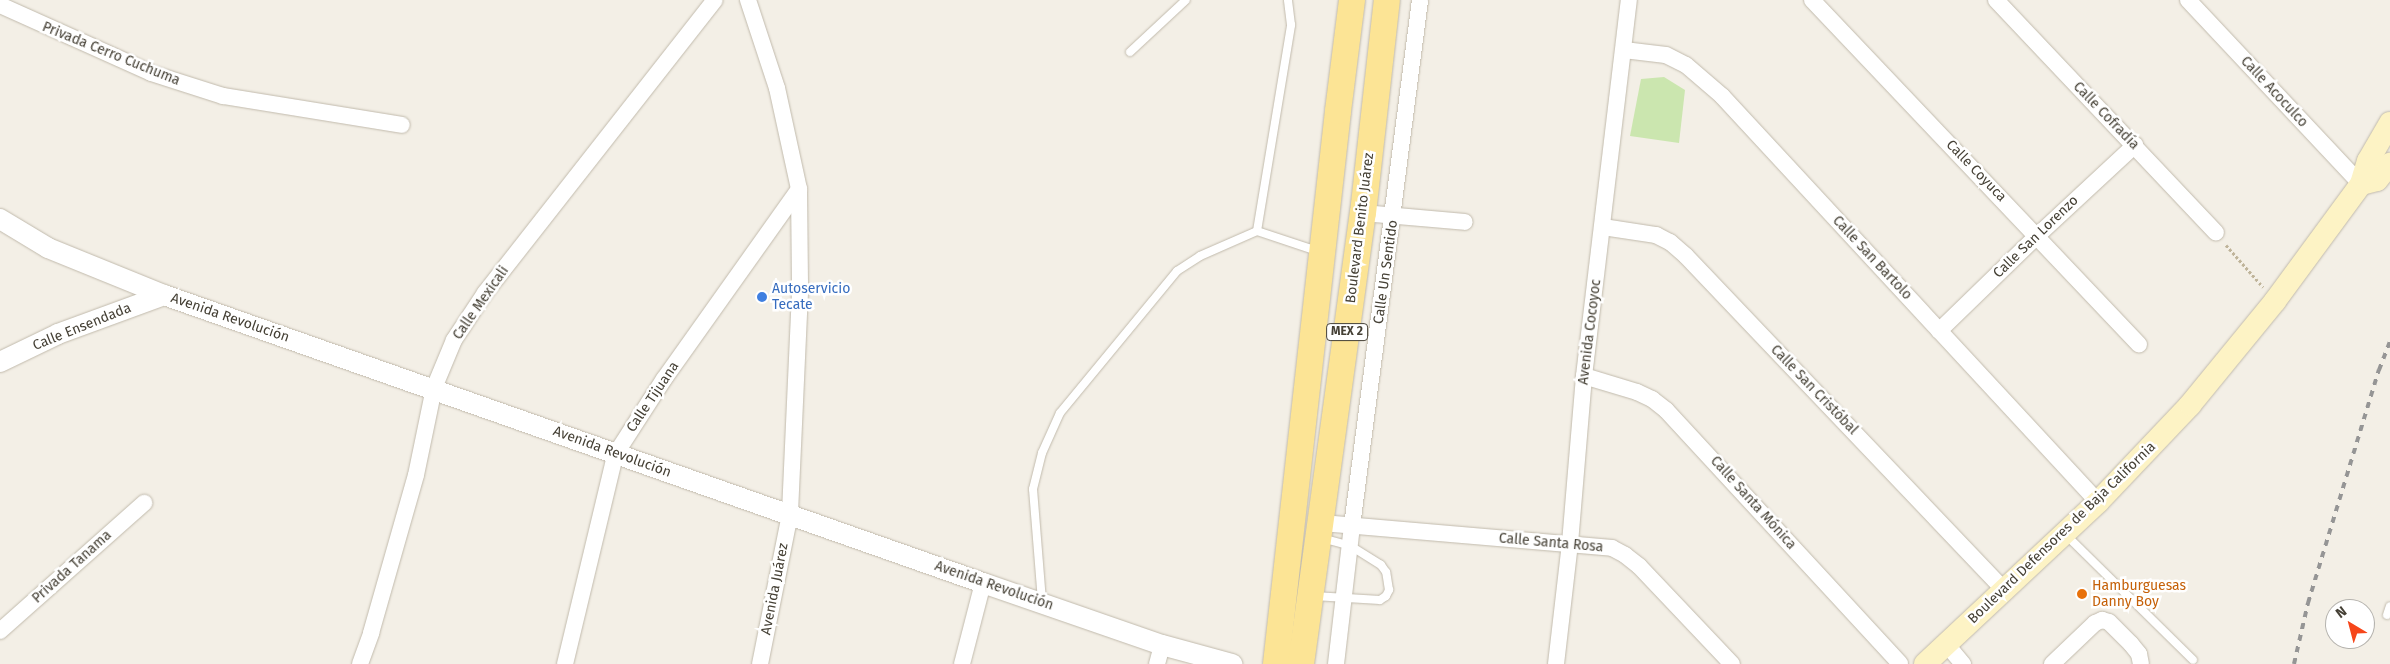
<!DOCTYPE html>
<html>
<head>
<meta charset="utf-8">
<style>
	body { margin:0 }
	#map { position:relative; width:2390px; height:664px; overflow:hidden; background:#f3efe6; font-family:"Fira Sans",sans-serif }
	div>[style] { position:absolute }
	.green>* { inset:0; background:#cbe6af }
	.path>* { height:3px; margin-top:-1.5px; transform-origin:0; background:repeating-linear-gradient(90deg,#bfb49a 0 2.5px,transparent 0 5px) }
	.roads { filter:drop-shadow(0 0 1px #c1baac) drop-shadow(0 0 1px #c1baac) }
	.service>* { height:8px; margin:-4px; padding:0 4px; transform-origin:4px; border-radius:4px; background:#fff }
	.minor>* { height:16px; margin:-8px; padding:0 8px; transform-origin:8px; border-radius:8px; background:#fff }
	.tertiary>* { height:20px; margin:-10px; padding:0 10px; transform-origin:10px; border-radius:10px; background:#fff }
	.secondary>* { height:22px; margin:-11px; padding:0 11px; transform-origin:11px; border-radius:11px; background:#fdf3c5 }
	.primary>* { height:26px; margin:-13px; padding:0 13px; transform-origin:13px; border-radius:13px; background:#fce495 }
	.rail>* { height:4px; margin-top:-2px; transform-origin:0; background:repeating-linear-gradient(90deg,#959595 0 6px,transparent 0 12px) }
	.dots>* { width:14px; height:14px; translate:-50% -50%; box-sizing:border-box; border:2px solid #fff; border-radius:50% }
	span { translate:-50% -50%; white-space:nowrap; text-align:center; line-height:1.15; -webkit-text-stroke:5px #fff; paint-order:stroke }
	.shield-label span { padding:1px 4px; background:#fff; border:1px solid; border-radius:4px; -webkit-text-stroke-width:0 }
	.shield-label { font-size:12px; color:#454035; font-weight:700 }
	.street-label { font-size:14px; color:#454035 }
	.shop-label { font-size:14px; color:#366cbe }
	.left { translate:0 -50%; text-align:left }
	.food-label { font-size:14px; color:#c56008 }
	.north { position:absolute; left:2325px; top:599px; width:50px; height:50px; box-sizing:border-box; background:#fff; border:1px solid #b5b3ae; border-radius:50%; rotate:323deg; font-size:14px; font-weight:700; line-height:20px; text-align:center; color:#454035 }
	.north::after { content:''; display:block; margin:auto; width:18px; height:22px; background:#f6461a; clip-path:polygon(50% 0,100% 100%,50% 72%,0 100%) }
</style>
</head>
<body>
<div id="map">
	<div class="green">
		<i style="clip-path:polygon(1664px 77px,1685px 90px,1679px 143px,1630px 136px,1641px 79px)"></i>
	</div>
	<div class="path">
		<i style="left:2226px;top:245px;width:56px;rotate:48.6deg"></i>
	</div>
	<div class="roads">
		<div class="service">
			<i style="left:1130px;top:52px;width:76px;rotate:-42.9deg"></i>
			<i style="left:1257px;top:231px;width:209px;rotate:-80.6deg"></i>
			<i style="left:1291px;top:25px;width:25px;rotate:-97deg"></i>
			<i style="left:2066px;top:535px;width:178px;rotate:44.5deg"></i>
			<i style="left:1314px;top:596px;width:66px;rotate:3.5deg"></i>
			<i style="left:1380px;top:600px;width:7px;rotate:-34deg"></i>
			<i style="left:1386px;top:596px;width:7px;rotate:-63deg"></i>
			<i style="left:1389px;top:590px;width:18px;rotate:-99deg"></i>
			<i style="left:1386px;top:572px;width:9px;rotate:-126deg"></i>
			<i style="left:1381px;top:565px;width:36px;rotate:-148deg"></i>
			<i style="left:1351px;top:546px;width:31px;rotate:-165deg"></i>
			<i style="left:1042px;top:601px;width:112px;rotate:-94.6deg"></i>
			<i style="left:1033px;top:489px;width:37px;rotate:-76deg"></i>
			<i style="left:1042px;top:453px;width:44px;rotate:-65.8deg"></i>
			<i style="left:1060px;top:413px;width:184px;rotate:-50.5deg"></i>
			<i style="left:1177px;top:271px;width:27px;rotate:-33deg"></i>
			<i style="left:1200px;top:256px;width:62px;rotate:-23.7deg"></i>
			<i style="left:1257px;top:231px;width:63px;rotate:18.4deg"></i>
			<i style="left:2387px;top:615px;width:9px;rotate:-72deg"></i>
		</div>
		<div class="minor">
			<i style="left:748px;top:0;width:93px;rotate:71.8deg"></i>
			<i style="left:777px;top:88px;width:103px;rotate:77.7deg"></i>
			<i style="left:799px;top:189px;width:103px;rotate:89.4deg"></i>
			<i style="left:800px;top:292px;width:222px;rotate:92.6deg"></i>
			<i style="left:790px;top:514px;width:153px;rotate:101.3deg"></i>
			<i style="left:1812px;top:0;width:475px;rotate:46.5deg"></i>
			<i style="left:1996px;top:0;width:320px;rotate:46.6deg"></i>
			<i style="left:2188px;top:0;width:253px;rotate:46.8deg"></i>
			<i style="left:0;top:5px;width:166px;rotate:24.2deg"></i>
			<i style="left:151px;top:73px;width:76px;rotate:17.7deg"></i>
			<i style="left:223px;top:96px;width:181px;rotate:9.2deg"></i>
			<i style="left:1624px;top:50px;width:42px;rotate:6.8deg"></i>
			<i style="left:1666px;top:55px;width:22px;rotate:27deg"></i>
			<i style="left:1686px;top:65px;width:48px;rotate:40.7deg"></i>
			<i style="left:1722px;top:96px;width:553px;rotate:47.2deg"></i>
			<i style="left:1363px;top:213px;width:102px;rotate:5deg"></i>
			<i style="left:1603px;top:227px;width:54px;rotate:8.6deg"></i>
			<i style="left:1656px;top:235px;width:16px;rotate:27deg"></i>
			<i style="left:1670px;top:242px;width:21px;rotate:41deg"></i>
			<i style="left:1686px;top:256px;width:461px;rotate:46.4deg"></i>
			<i style="left:1939px;top:331px;width:136px;rotate:-44.1deg"></i>
			<i style="left:2037px;top:236px;width:134px;rotate:-42.9deg"></i>
			<i style="left:1584px;top:376px;width:55px;rotate:16.8deg"></i>
			<i style="left:1637px;top:392px;width:17px;rotate:25deg"></i>
			<i style="left:1652px;top:399px;width:18px;rotate:38deg"></i>
			<i style="left:1666px;top:410px;width:345px;rotate:47.3deg"></i>
			<i style="left:1322px;top:523px;width:291px;rotate:4.9deg"></i>
			<i style="left:1612px;top:548px;width:15px;rotate:28deg"></i>
			<i style="left:1625px;top:555px;width:18px;rotate:38deg"></i>
			<i style="left:1639px;top:566px;width:135px;rotate:46.5deg"></i>
			<i style="left:0;top:631px;width:193px;rotate:-41.6deg"></i>
			<i style="left:1947px;top:645px;width:25px;rotate:50deg"></i>
			<i style="left:360px;top:664px;width:33px;rotate:-70deg"></i>
			<i style="left:371px;top:633px;width:164px;rotate:-74.1deg"></i>
			<i style="left:416px;top:475px;width:89px;rotate:-78.3deg"></i>
			<i style="left:434px;top:388px;width:52px;rotate:-67.4deg"></i>
			<i style="left:454px;top:340px;width:56px;rotate:-56.6deg"></i>
			<i style="left:485px;top:293px;width:372px;rotate:-51.9deg"></i>
			<i style="left:565px;top:664px;width:215px;rotate:-76.5deg"></i>
			<i style="left:615px;top:455px;width:90px;rotate:-57.2deg"></i>
			<i style="left:664px;top:379px;width:233px;rotate:-54.6deg"></i>
			<i style="left:962px;top:664px;width:84px;rotate:-75.5deg"></i>
			<i style="left:1157px;top:664px;width:20px;rotate:-75deg"></i>
			<i style="left:1336px;top:664px;width:139px;rotate:-83.4deg"></i>
			<i style="left:1352px;top:526px;width:530px;rotate:-82.63deg"></i>
			<i style="left:1556px;top:664px;width:122px;rotate:-83.4deg"></i>
			<i style="left:1570px;top:543px;width:168px;rotate:-85.2deg"></i>
			<i style="left:1584px;top:376px;width:379px;rotate:-83.2deg"></i>
			<i style="left:2052px;top:664px;width:59px;rotate:-43.6deg"></i>
			<i style="left:2095px;top:623px;width:8px;rotate:-23deg"></i>
			<i style="left:2102px;top:620px;width:7px;rotate:16deg"></i>
			<i style="left:2109px;top:622px;width:31px;rotate:45deg"></i>
			<i style="left:2131px;top:644px;width:13px;rotate:51deg"></i>
			<i style="left:2139px;top:654px;width:10px;rotate:79deg"></i>
		</div>
		<div class="tertiary">
			<i style="left:0;top:219px;width:56px;rotate:31.1deg"></i>
			<i style="left:48px;top:248px;width:125px;rotate:22.1deg"></i>
			<i style="left:164px;top:295px;width:868px;rotate:19.37deg"></i>
			<i style="left:983px;top:583px;width:189px;rotate:19.1deg"></i>
			<i style="left:1162px;top:645px;width:73px;rotate:15.2deg"></i>
			<i style="left:0;top:362px;width:64px;rotate:-25.8deg"></i>
			<i style="left:58px;top:334px;width:113px;rotate:-20.2deg"></i>
		</div>
		<div class="secondary">
			<i style="left:2361px;top:184px;width:16px;rotate:-14deg"></i>
			<i style="left:2377px;top:180px;width:21px;rotate:-51deg"></i>
			<i style="left:1925px;top:664px;width:237px;rotate:-43.1deg"></i>
			<i style="left:2098px;top:502px;width:134px;rotate:-46.5deg"></i>
			<i style="left:2190px;top:405px;width:134px;rotate:-50.7deg"></i>
			<i style="left:2275px;top:301px;width:145px;rotate:-53.7deg"></i>
			<i style="left:2361px;top:184px;width:24px;rotate:-73deg"></i>
			<i style="left:2368px;top:161px;width:44px;rotate:-59.9deg"></i>
		</div>
		<div class="primary">
			<i style="left:1276px;top:664px;width:556px;rotate:-83.6deg"></i>
			<i style="left:1338px;top:111px;width:112px;rotate:-82.8deg"></i>
			<i style="left:1301px;top:664px;width:455px;rotate:-82.2deg"></i>
			<i style="left:1363px;top:213px;width:214px;rotate:-83.6deg"></i>
		</div>
	</div>
	<div class="rail">
		<i style="left:2294px;top:664px;width:63px;rotate:-77.1deg"></i>
		<i style="left:2308px;top:603px;width:244px;rotate:-73.1deg"></i>
		<i style="left:2379px;top:370px;width:30px;rotate:-69deg"></i>
	</div>
	<div class="dots">
		<i style="left:762px;top:297px;background:#3f7fe0"></i>
		<i style="left:2082px;top:594px;background:#e8710a"></i>
	</div>
	<div class="shield-label">
		<span style="left:1347px;top:332px">MEX 2</span>
	</div>
	<div class="street-label">
		<span style="left:111px;top:54px;rotate:22deg">Privada Cerro Cuchuma</span>
		<span style="left:2274px;top:92px;rotate:47deg">Calle Acoculco</span>
		<span style="left:2106px;top:116px;rotate:46deg">Calle Cofradía</span>
		<span style="left:1976px;top:171px;rotate:46deg">Calle Coyuca</span>
		<span style="left:1360px;top:228px;rotate:-83deg">Boulevard Benito Juárez</span>
		<span style="left:2036px;top:237px;rotate:-44deg">Calle San Lorenzo</span>
		<span style="left:1872px;top:258px;rotate:47deg">Calle San Bartolo</span>
		<span style="left:1386px;top:272px;rotate:-82deg">Calle Un Sentido</span>
		<span style="left:481px;top:303px;rotate:-55deg">Calle Mexicali</span>
		<span style="left:230px;top:318px;rotate:19deg">Avenida Revolución</span>
		<span style="left:82px;top:327px;rotate:-22deg">Calle Ensendada</span>
		<span style="left:1590px;top:332px;rotate:-83deg">Avenida Cocoyoc</span>
		<span style="left:1814px;top:390px;rotate:46deg">Calle San Cristóbal</span>
		<span style="left:653px;top:397px;rotate:-56deg">Calle Tijuana</span>
		<span style="left:612px;top:452px;rotate:20deg">Avenida Revolución</span>
		<span style="left:1753px;top:503px;rotate:48deg">Calle Santa Mónica</span>
		<span style="left:2062px;top:533px;rotate:-44deg">Boulevard Defensores de Baja California</span>
		<span style="left:1551px;top:543px;rotate:5deg">Calle Santa Rosa</span>
		<span style="left:72px;top:567px;rotate:-42deg">Privada Tanama</span>
		<span style="left:994px;top:586px;rotate:19deg">Avenida Revolución</span>
		<span style="left:775px;top:589px;rotate:-79deg">Avenida Juárez</span>
	</div>
	<div class="shop-label">
		<span class="left" style="left:772px;top:297px">Autoservicio<br>Tecate</span>
	</div>
	<div class="food-label">
		<span class="left" style="left:2092px;top:594px">Hamburguesas<br>Danny Boy</span>
	</div>
	<div class="north">N</div>
</div>
</body>
</html>
